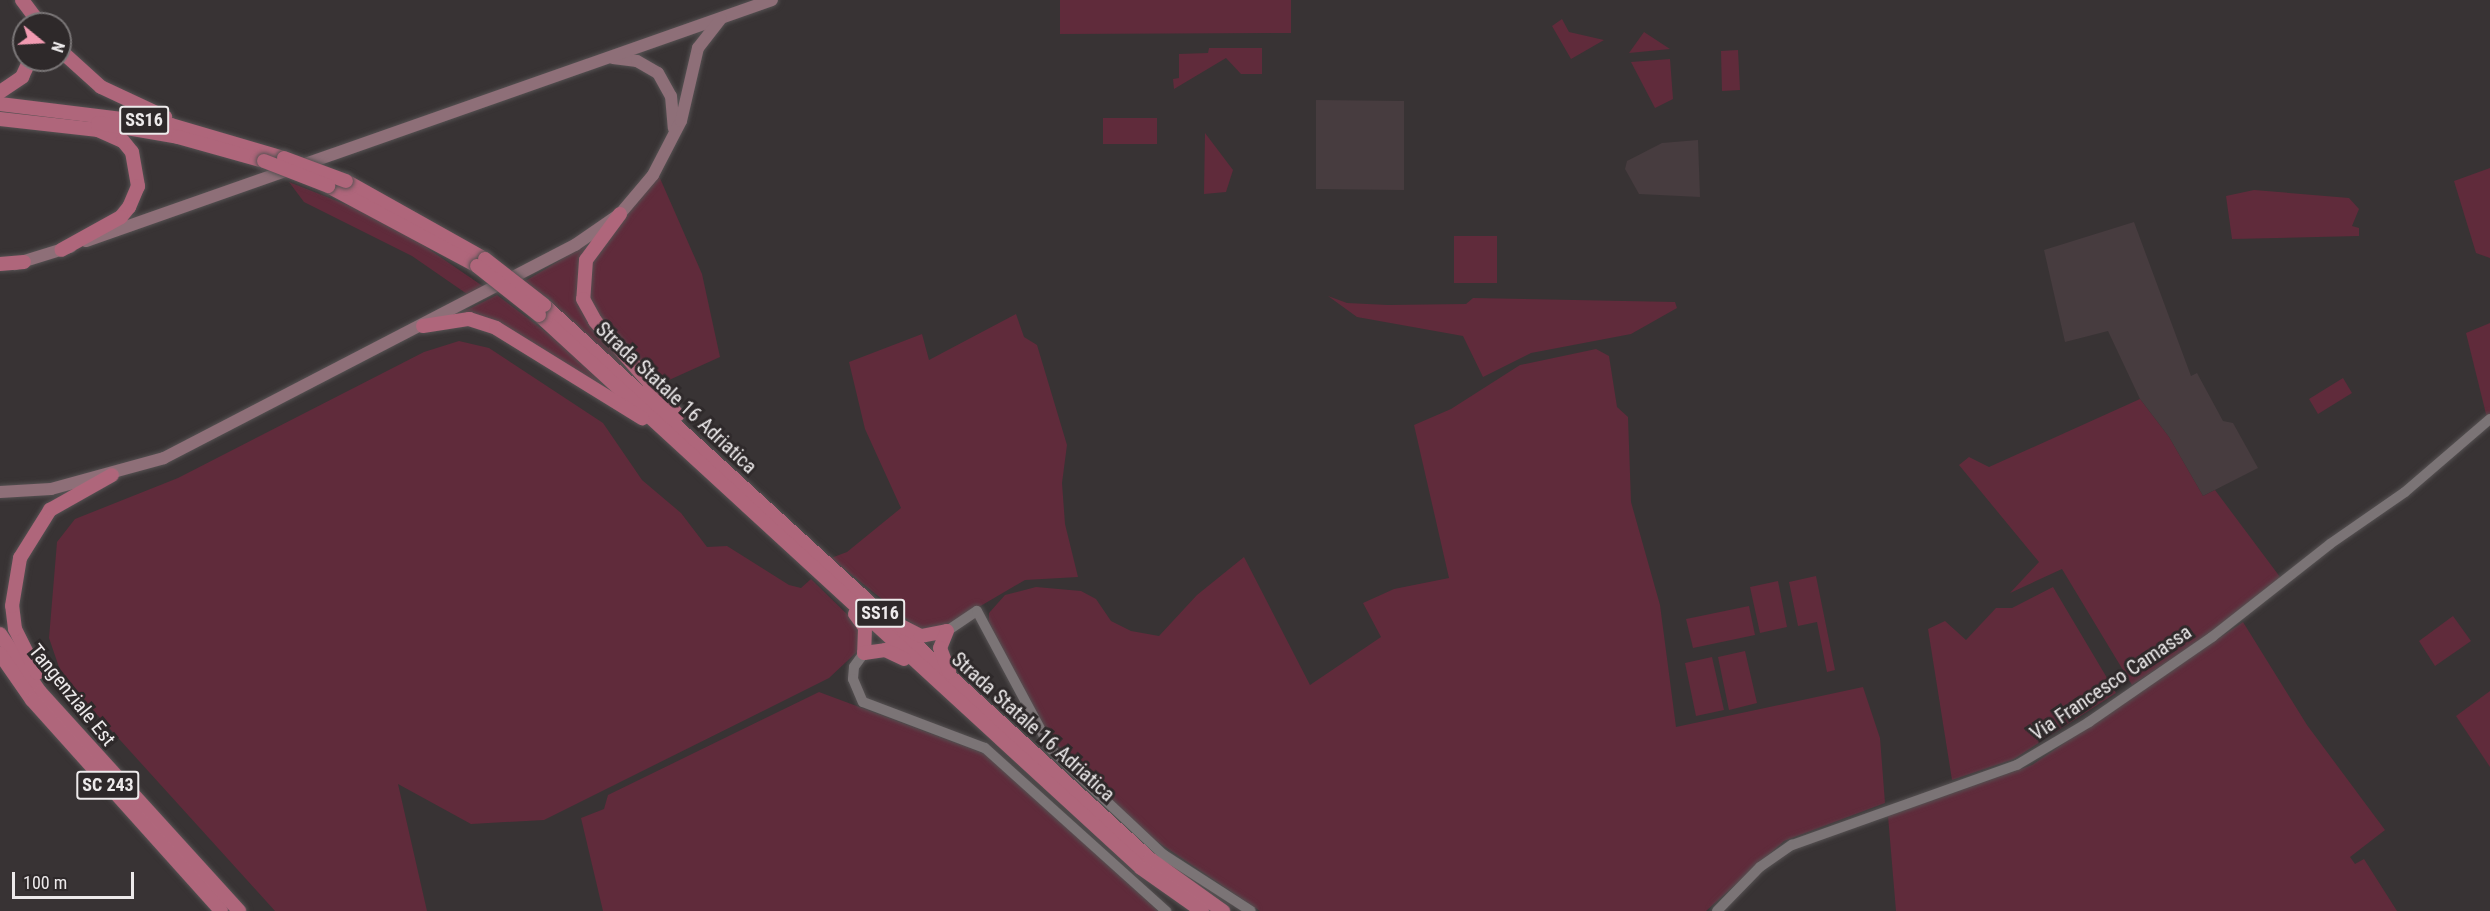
<!DOCTYPE html>
<html>
<head>
<meta charset="utf-8">
<style>
	body { margin:0 }
	#map { position:relative; width:2490px; height:911px; overflow:hidden; background:#383334; font-family:"Roboto Condensed",sans-serif }
	div>[style] { position:absolute }
	.built>* { inset:0; background:#473c3f }
	.green>* { inset:0; background:#602b3b }
	.roads { filter:drop-shadow(0 0 2px #555152) drop-shadow(0 0 2px #555152) }
	.tertiary>* { height:10px; margin:-5px; padding:0 5px; transform-origin:5px; border-radius:5px; background:#7b7476 }
	.secondary>* { height:12px; margin:-6px; padding:0 6px; transform-origin:6px; border-radius:6px; background:#8e6f78 }
	.trunk>* { height:14px; margin:-7px; padding:0 7px; transform-origin:7px; border-radius:7px; background:#af667b }
	.bridges { filter:drop-shadow(0 0 2px #555152) drop-shadow(0 0 2px #555152) }
	.trunk-bridge>* { height:14px; margin:-7px; padding:0 7px; transform-origin:7px; border-radius:7px; background:#af667b }
	span { translate:-50% -50%; white-space:nowrap; text-align:center; line-height:1.15; -webkit-text-stroke:6px #2e292a; paint-order:stroke }
	.shield-label span { padding:2px 4px; background:#2e292a; border:2px solid; border-radius:4px; -webkit-text-stroke-width:0 }
	.shield-label { font-size:18px; color:#edeaeb; font-weight:700 }
	.street-label { font-size:20px; color:#edeaeb }
	.north { position:absolute; left:12px; top:12px; width:60px; height:60px; box-sizing:border-box; background:#2e292a; border:2px solid #7a7677; border-radius:50%; rotate:108deg; font-size:16px; font-weight:700; line-height:24px; text-align:center; color:#edeaeb }
	.north::after { content:''; display:block; margin:auto; width:21px; height:27px; background:#f19ab1; clip-path:polygon(50% 0,100% 100%,50% 72%,0 100%) }
	.scale { position:absolute; left:12px; top:872px; width:122px; height:27px; box-sizing:border-box; border:3px solid #edeaeb; border-top:0; padding-left:8px; font-size:18px; line-height:21px; white-space:nowrap; color:#edeaeb; -webkit-text-stroke:4px #2e292a; paint-order:stroke }
</style>
</head>
<body>
<div id="map">
	<div class="built">
		<i style="clip-path:polygon(1316px 100px,1404px 101px,1404px 190px,1316px 189px)"></i>
		<i style="clip-path:polygon(1698px 140px,1700px 197px,1639px 194px,1625px 169px,1627px 161px,1662px 143px)"></i>
		<i style="clip-path:polygon(2134px 222px,2191px 376px,2197px 373px,2223px 421px,2233px 423px,2258px 468px,2203px 496px,2169px 437px,2140px 399px,2108px 331px,2065px 342px,2044px 250px)"></i>
	</div>
	<div class="green">
		<i style="clip-path:polygon(1060px 0,1291px 0,1291px 33px,1060px 34px)"></i>
		<i style="clip-path:polygon(1562px 19px,1569px 32px,1604px 40px,1571px 59px,1552px 26px)"></i>
		<i style="clip-path:polygon(1644px 32px,1670px 49px,1629px 53px)"></i>
		<i style="clip-path:polygon(1209px 48px,1262px 48px,1262px 74px,1241px 74px,1226px 58px,1174px 89px,1173px 79px,1179px 78px,1179px 54px,1208px 53px)"></i>
		<i style="clip-path:polygon(1738px 50px,1740px 90px,1722px 91px,1721px 51px)"></i>
		<i style="clip-path:polygon(1670px 59px,1673px 99px,1655px 108px,1631px 62px)"></i>
		<i style="clip-path:polygon(1103px 118px,1157px 118px,1157px 144px,1103px 144px)"></i>
		<i style="clip-path:polygon(1205px 133px,1233px 170px,1226px 192px,1204px 194px)"></i>
		<i style="clip-path:polygon(2490px 168px,2490px 258px,2476px 253px,2454px 181px)"></i>
		<i style="clip-path:polygon(659px 176px,702px 274px,720px 357px,658px 385px,591px 308px,587px 275px,598px 247px)"></i>
		<i style="clip-path:polygon(289px 182px,365px 212px,411px 237px,487px 289px,467px 294px,412px 256px,304px 202px)"></i>
		<i style="clip-path:polygon(2254px 190px,2349px 198px,2359px 209px,2352px 226px,2359px 228px,2359px 236px,2232px 239px,2226px 196px)"></i>
		<i style="clip-path:polygon(1454px 236px,1497px 236px,1497px 283px,1454px 283px)"></i>
		<i style="clip-path:polygon(587px 244px,582px 258px,596px 329px,646px 389px,522px 283px)"></i>
		<i style="clip-path:polygon(497px 295px,558px 341px,622px 398px,461px 313px)"></i>
		<i style="clip-path:polygon(1328px 296px,1347px 303px,1388px 305px,1466px 304px,1473px 298px,1675px 302px,1677px 308px,1631px 334px,1531px 353px,1483px 377px,1463px 336px,1357px 317px)"></i>
		<i style="clip-path:polygon(1016px 314px,1024px 337px,1037px 345px,1067px 445px,1062px 483px,1065px 524px,1078px 577px,1025px 580px,943px 628px,919px 629px,831px 558px,847px 552px,901px 508px,865px 429px,849px 362px,922px 334px,929px 360px)"></i>
		<i style="clip-path:polygon(2490px 323px,2490px 416px,2487px 418px,2466px 333px)"></i>
		<i style="clip-path:polygon(459px 341px,489px 348px,603px 423px,642px 480px,681px 513px,707px 547px,727px 546px,789px 585px,801px 588px,811px 579px,856px 623px,861px 648px,829px 678px,544px 820px,471px 824px,398px 784px,427px 911px,275px 911px,62px 676px,49px 638px,57px 542px,75px 519px,178px 478px,424px 352px)"></i>
		<i style="clip-path:polygon(1596px 349px,1609px 356px,1617px 407px,1628px 417px,1631px 502px,1660px 605px,1676px 727px,1863px 687px,1880px 738px,1885px 803px,1784px 841px,1706px 911px,1260px 911px,1146px 834px,1047px 735px,989px 622px,989px 613px,1005px 595px,1036px 587px,1081px 591px,1096px 599px,1111px 621px,1131px 631px,1159px 636px,1197px 595px,1244px 557px,1310px 685px,1381px 637px,1363px 603px,1394px 589px,1449px 578px,1414px 425px,1451px 409px,1520px 365px)"></i>
		<i style="clip-path:polygon(2343px 378px,2352px 393px,2318px 414px,2309px 399px)"></i>
		<i style="clip-path:polygon(2140px 399px,2169px 437px,2203px 496px,2215px 490px,2280px 577px,2209px 634px,2132px 685px,2062px 569px,2010px 593px,2039px 562px,1959px 465px,1969px 457px,1989px 467px)"></i>
		<i style="clip-path:polygon(1816px 576px,1835px 670px,1827px 672px,1817px 622px,1798px 626px,1789px 582px)"></i>
		<i style="clip-path:polygon(1778px 581px,1787px 627px,1760px 633px,1750px 587px)"></i>
		<i style="clip-path:polygon(2053px 587px,2116px 693px,2014px 759px,1952px 780px,1928px 629px,1945px 621px,1966px 640px,1996px 608px,2012px 608px)"></i>
		<i style="clip-path:polygon(1749px 606px,1755px 635px,1693px 648px,1686px 619px)"></i>
		<i style="clip-path:polygon(2453px 616px,2471px 641px,2435px 666px,2419px 641px)"></i>
		<i style="clip-path:polygon(2243px 622px,2307px 725px,2385px 830px,2350px 857px,2355px 864px,2364px 859px,2397px 911px,1896px 911px,1888px 816px,2032px 765px)"></i>
		<i style="clip-path:polygon(1745px 651px,1757px 703px,1729px 710px,1718px 657px)"></i>
		<i style="clip-path:polygon(1712px 657px,1724px 710px,1696px 716px,1685px 663px)"></i>
		<i style="clip-path:polygon(2490px 691px,2490px 767px,2456px 716px)"></i>
		<i style="clip-path:polygon(819px 692px,988px 755px,1158px 911px,603px 911px,581px 818px,604px 809px,608px 795px)"></i>
	</div>
	<div class="roads">
		<div class="tertiary">
			<i style="left:947px;top:631px;width:36px;rotate:-34deg"></i>
			<i style="left:977px;top:611px;width:157px;rotate:61.8deg"></i>
			<i style="left:1051px;top:749px;width:155px;rotate:43.2deg"></i>
			<i style="left:1164px;top:855px;width:103px;rotate:32.8deg"></i>
			<i style="left:864px;top:653px;width:17px;rotate:126deg"></i>
			<i style="left:854px;top:667px;width:12px;rotate:95deg"></i>
			<i style="left:853px;top:679px;width:25px;rotate:67deg"></i>
			<i style="left:863px;top:702px;width:130px;rotate:20.7deg"></i>
			<i style="left:985px;top:748px;width:244px;rotate:42deg"></i>
			<i style="left:1717px;top:911px;width:62px;rotate:-45.7deg"></i>
			<i style="left:1760px;top:867px;width:39px;rotate:-35deg"></i>
			<i style="left:1792px;top:845px;width:239px;rotate:-19.6deg"></i>
			<i style="left:2017px;top:765px;width:84px;rotate:-30.8deg"></i>
			<i style="left:2089px;top:722px;width:150px;rotate:-34.6deg"></i>
			<i style="left:2212px;top:637px;width:150px;rotate:-38.2deg"></i>
			<i style="left:2330px;top:544px;width:91px;rotate:-34.7deg"></i>
			<i style="left:2405px;top:492px;width:112px;rotate:-40.7deg"></i>
		</div>
		<div class="secondary">
			<i style="left:613px;top:58px;width:24px;rotate:7deg"></i>
			<i style="left:637px;top:61px;width:24px;rotate:30deg"></i>
			<i style="left:658px;top:73px;width:26px;rotate:61deg"></i>
			<i style="left:671px;top:96px;width:32px;rotate:85deg"></i>
			<i style="left:86px;top:241px;width:727px;rotate:-19.36deg"></i>
			<i style="left:15px;top:264px;width:58px;rotate:-17.2deg"></i>
			<i style="left:0;top:492px;width:51px;rotate:-3.4deg"></i>
			<i style="left:51px;top:489px;width:117px;rotate:-15.3deg"></i>
			<i style="left:164px;top:458px;width:463px;rotate:-27.4deg"></i>
			<i style="left:575px;top:245px;width:55px;rotate:-34.6deg"></i>
			<i style="left:620px;top:214px;width:51px;rotate:-49.8deg"></i>
			<i style="left:653px;top:175px;width:61px;rotate:-62.6deg"></i>
			<i style="left:681px;top:121px;width:75px;rotate:-76.9deg"></i>
			<i style="left:698px;top:48px;width:37px;rotate:-52deg"></i>
		</div>
		<div class="trunk">
			<i style="left:22px;top:0;width:30px;rotate:53deg"></i>
			<i style="left:60px;top:50px;width:55px;rotate:42.1deg"></i>
			<i style="left:101px;top:87px;width:71px;rotate:25.1deg"></i>
			<i style="left:0;top:92px;width:27px;rotate:-34deg"></i>
			<i style="left:22px;top:77px;width:19px;rotate:-65deg"></i>
			<i style="left:0;top:104px;width:172px;rotate:7deg"></i>
			<i style="left:171px;top:125px;width:118px;rotate:16.3deg"></i>
			<i style="left:0;top:119px;width:99px;rotate:6.4deg"></i>
			<i style="left:98px;top:130px;width:27px;rotate:24deg"></i>
			<i style="left:123px;top:141px;width:14px;rotate:51deg"></i>
			<i style="left:132px;top:152px;width:35px;rotate:80deg"></i>
			<i style="left:138px;top:186px;width:23px;rotate:113deg"></i>
			<i style="left:129px;top:207px;width:13px;rotate:129deg"></i>
			<i style="left:121px;top:217px;width:68px;rotate:151.2deg"></i>
			<i style="left:98px;top:123px;width:81px;rotate:9.9deg"></i>
			<i style="left:178px;top:137px;width:89px;rotate:15.6deg"></i>
			<i style="left:346px;top:181px;width:159px;rotate:29.3deg"></i>
			<i style="left:328px;top:186px;width:169px;rotate:28.2deg"></i>
			<i style="left:620px;top:214px;width:57px;rotate:126.5deg"></i>
			<i style="left:586px;top:260px;width:39px;rotate:94deg"></i>
			<i style="left:583px;top:299px;width:25px;rotate:61deg"></i>
			<i style="left:595px;top:321px;width:125px;rotate:48.6deg"></i>
			<i style="left:0;top:264px;width:24px;rotate:-5deg"></i>
			<i style="left:544px;top:305px;width:821px;rotate:42.43deg"></i>
			<i style="left:1150px;top:859px;width:90px;rotate:35.5deg"></i>
			<i style="left:539px;top:315px;width:817px;rotate:42.57deg"></i>
			<i style="left:1141px;top:868px;width:75px;rotate:35.2deg"></i>
			<i style="left:423px;top:326px;width:47px;rotate:-8.7deg"></i>
			<i style="left:469px;top:319px;width:28px;rotate:18deg"></i>
			<i style="left:496px;top:328px;width:172px;rotate:31.7deg"></i>
			<i style="left:855px;top:614px;width:17px;rotate:54deg"></i>
			<i style="left:865px;top:628px;width:25px;rotate:92deg"></i>
			<i style="left:901px;top:626px;width:22px;rotate:27deg"></i>
			<i style="left:921px;top:636px;width:26px;rotate:-11deg"></i>
			<i style="left:947px;top:631px;width:18px;rotate:112deg"></i>
			<i style="left:940px;top:648px;width:26px;rotate:69deg"></i>
			<i style="left:0;top:634px;width:70px;rotate:55.4deg"></i>
			<i style="left:40px;top:692px;width:296px;rotate:47.7deg"></i>
			<i style="left:864px;top:653px;width:21px;rotate:-8deg"></i>
			<i style="left:885px;top:650px;width:21px;rotate:25deg"></i>
			<i style="left:0;top:654px;width:56px;rotate:55.2deg"></i>
			<i style="left:32px;top:700px;width:283px;rotate:48.1deg"></i>
			<i style="left:37px;top:673px;width:49px;rotate:-116.6deg"></i>
			<i style="left:15px;top:629px;width:23px;rotate:-97deg"></i>
			<i style="left:12px;top:606px;width:49px;rotate:-80.5deg"></i>
			<i style="left:20px;top:558px;width:57px;rotate:-58deg"></i>
			<i style="left:50px;top:510px;width:71px;rotate:-29.4deg"></i>
		</div>
	</div>
	<div class="bridges">
		<div class="trunk-bridge">
			<i style="left:284px;top:158px;width:66px;rotate:20.4deg"></i>
			<i style="left:264px;top:161px;width:69px;rotate:21.3deg"></i>
			<i style="left:485px;top:259px;width:75px;rotate:37.9deg"></i>
			<i style="left:477px;top:266px;width:79px;rotate:38.3deg"></i>
		</div>
	</div>
	<div class="shield-label">
		<span style="left:144px;top:120px">SS16</span>
		<span style="left:880px;top:613px">SS16</span>
		<span style="left:108px;top:785px">SC 243</span>
	</div>
	<div class="street-label">
		<span style="left:676px;top:398px;rotate:43deg">Strada Statale 16 Adriatica</span>
		<span style="left:2111px;top:683px;rotate:-34deg">Via Francesco Camassa</span>
		<span style="left:72px;top:695px;rotate:51deg">Tangenziale Est</span>
		<span style="left:1033px;top:727px;rotate:42deg">Strada Statale 16 Adriatica</span>
	</div>
	<div class="north">N</div>
	<div class="scale">100 m</div>
</div>
</body>
</html>
